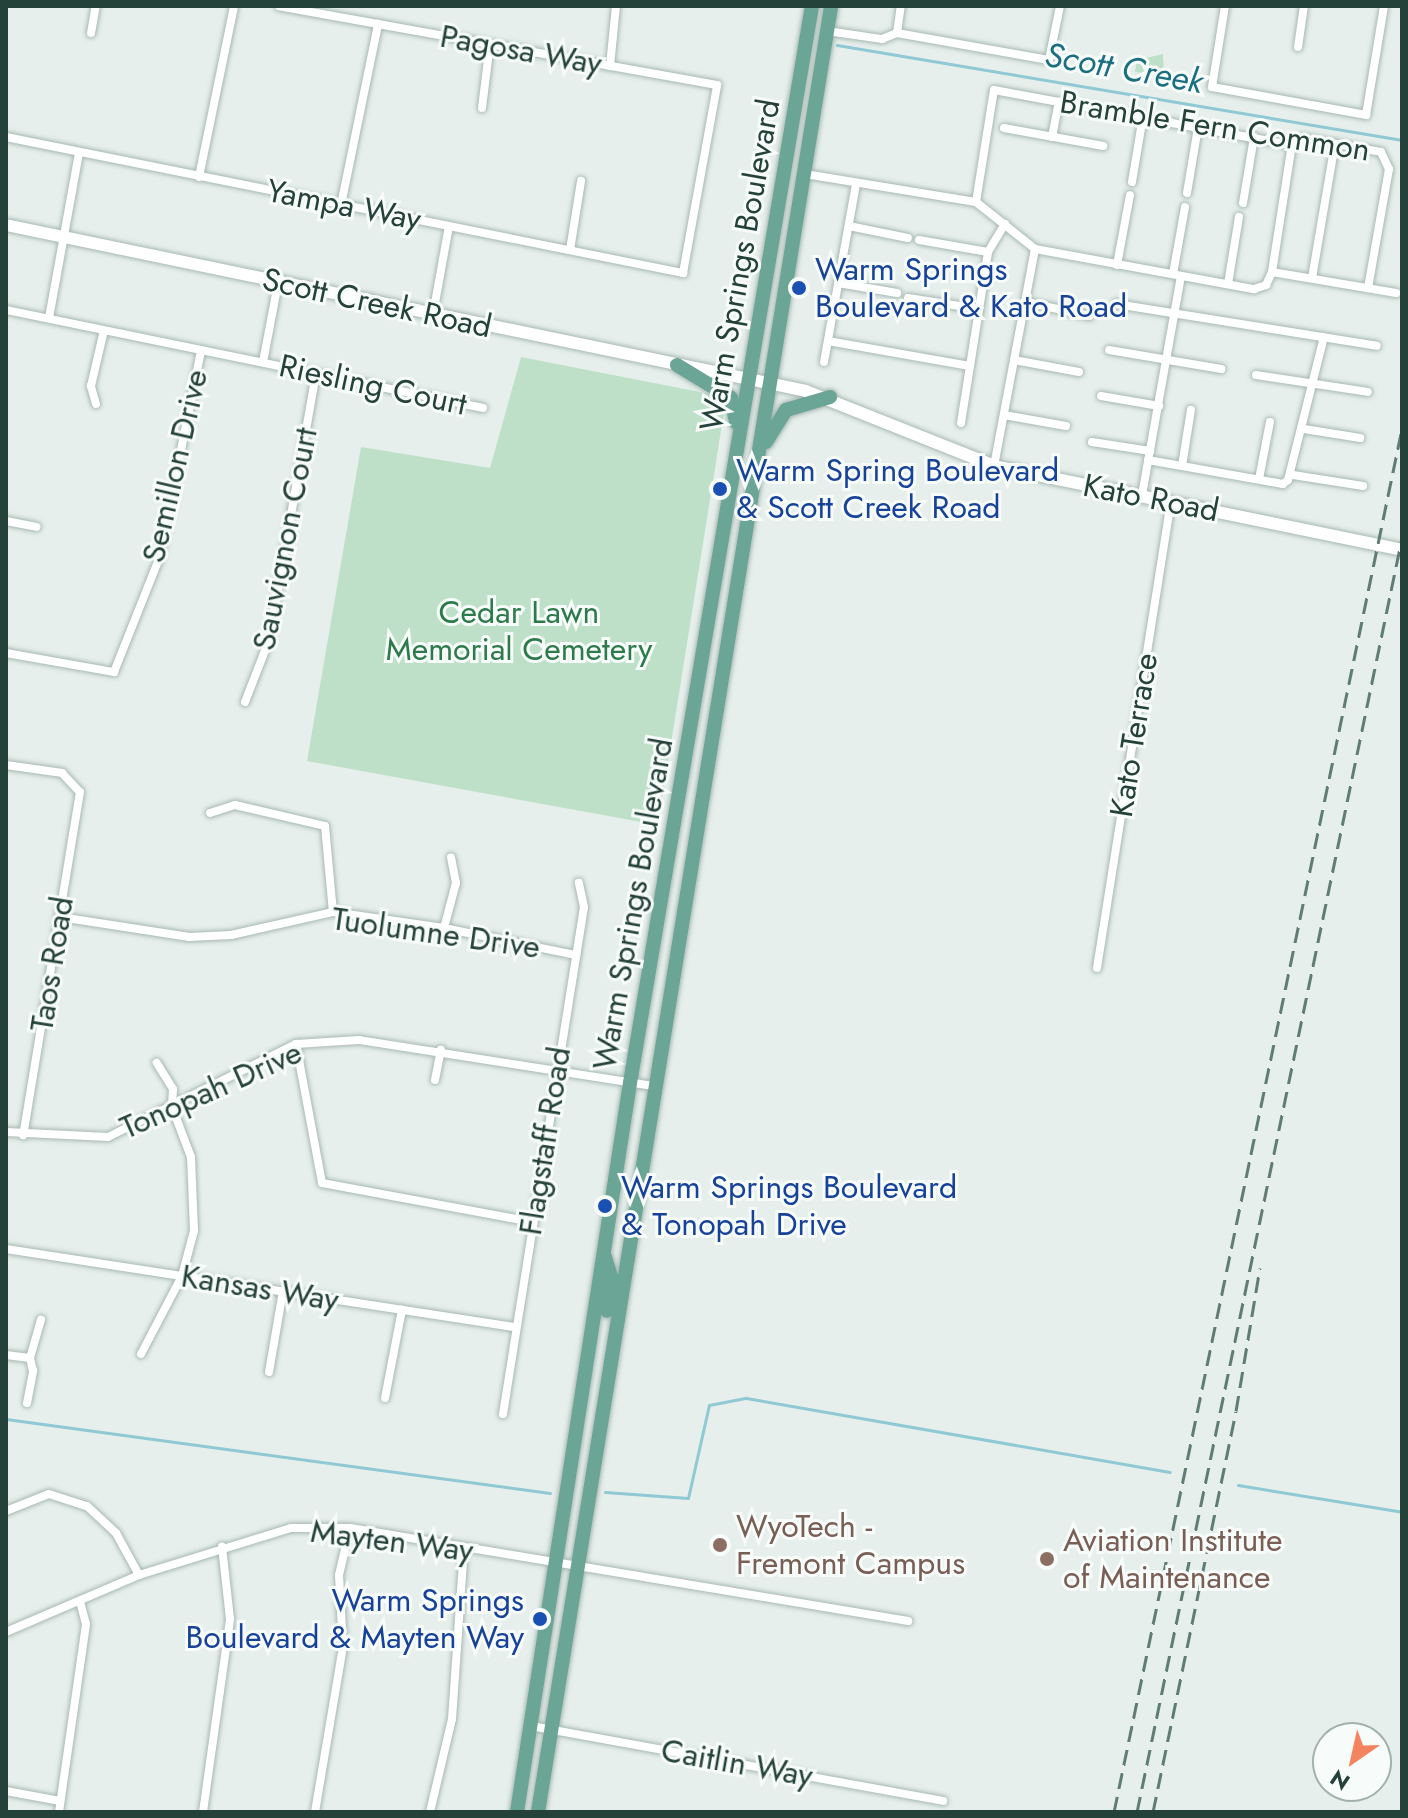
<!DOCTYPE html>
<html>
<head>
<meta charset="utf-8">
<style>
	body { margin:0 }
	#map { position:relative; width:1408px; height:1818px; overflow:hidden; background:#e6efeb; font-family:Jost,sans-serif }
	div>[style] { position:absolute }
	.green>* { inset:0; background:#bfe0c8 }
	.stream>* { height:3px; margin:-1.5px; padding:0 1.5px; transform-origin:1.5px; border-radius:1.5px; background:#8ec9d4 }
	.roads { filter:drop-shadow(0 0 2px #a8b8b2) drop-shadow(0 0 2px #a8b8b2) }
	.street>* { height:8px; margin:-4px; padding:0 4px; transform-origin:4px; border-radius:4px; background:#fff }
	.secondary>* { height:12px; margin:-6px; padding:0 6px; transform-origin:6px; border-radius:6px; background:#fff }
	.primary>* { height:14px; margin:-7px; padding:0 7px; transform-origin:7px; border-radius:7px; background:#6aa596 }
	.rail>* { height:3px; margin-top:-1.5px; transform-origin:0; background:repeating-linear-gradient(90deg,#5f7d75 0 16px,transparent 0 24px) }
	.dots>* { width:22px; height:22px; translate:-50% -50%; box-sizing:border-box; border:4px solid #f7fbf9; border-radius:50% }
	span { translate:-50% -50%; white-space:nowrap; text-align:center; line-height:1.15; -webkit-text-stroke:6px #f7fbf9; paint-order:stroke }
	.street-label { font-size:32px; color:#24423a }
	.transit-label { font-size:32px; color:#164399 }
	.left { translate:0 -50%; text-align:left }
	.right { translate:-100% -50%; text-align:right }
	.park-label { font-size:32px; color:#2d7a4b }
	.education-label { font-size:32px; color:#785e54 }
	.water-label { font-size:34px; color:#1c6f80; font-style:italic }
	.frame { position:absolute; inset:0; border:8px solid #24423a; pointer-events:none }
	.north { position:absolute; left:1312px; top:1722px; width:80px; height:80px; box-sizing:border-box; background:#f7fbf9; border:2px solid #a3b1ad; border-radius:50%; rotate:214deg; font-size:22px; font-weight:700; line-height:32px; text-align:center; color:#24423a }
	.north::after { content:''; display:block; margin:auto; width:28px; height:36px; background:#f4845f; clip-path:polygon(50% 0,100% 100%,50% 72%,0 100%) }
</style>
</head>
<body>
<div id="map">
	<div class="green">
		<i style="clip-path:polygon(1163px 54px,1164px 76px,1135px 72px,1137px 60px)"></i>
		<i style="clip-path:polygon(521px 357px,710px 394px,724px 412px,658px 825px,307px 761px,361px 447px,490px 468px)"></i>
	</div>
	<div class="stream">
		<i style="left:837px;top:45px;width:573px;rotate:9.54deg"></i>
		<i style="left:6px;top:1419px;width:549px;rotate:7.75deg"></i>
		<i style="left:1238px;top:1485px;width:166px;rotate:9.3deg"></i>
		<i style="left:605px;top:1492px;width:83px;rotate:4.1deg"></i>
		<i style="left:688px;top:1498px;width:95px;rotate:-77.3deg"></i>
		<i style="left:709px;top:1405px;width:38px;rotate:-11deg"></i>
		<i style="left:746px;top:1398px;width:430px;rotate:9.9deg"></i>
	</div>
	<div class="roads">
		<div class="street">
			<i style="left:1225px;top:6px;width:82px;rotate:99.1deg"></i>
			<i style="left:1212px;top:87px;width:157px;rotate:10.3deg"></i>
			<i style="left:1366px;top:115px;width:110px;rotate:-80.6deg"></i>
			<i style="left:827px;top:31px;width:56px;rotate:8.3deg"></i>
			<i style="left:882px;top:39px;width:16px;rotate:-22deg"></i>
			<i style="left:897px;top:33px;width:154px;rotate:10.1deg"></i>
			<i style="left:1049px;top:60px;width:55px;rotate:-78.5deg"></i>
			<i style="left:91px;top:33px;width:27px;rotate:-80deg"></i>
			<i style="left:897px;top:33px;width:27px;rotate:-82deg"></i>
			<i style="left:1298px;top:47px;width:41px;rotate:-81.7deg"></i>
			<i style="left:610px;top:66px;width:60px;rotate:-84.3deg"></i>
			<i style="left:482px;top:108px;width:64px;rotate:-82.9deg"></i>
			<i style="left:1004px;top:128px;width:101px;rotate:10.3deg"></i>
			<i style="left:6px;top:137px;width:691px;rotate:11.36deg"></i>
			<i style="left:683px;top:273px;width:191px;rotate:-79.7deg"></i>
			<i style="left:717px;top:85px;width:445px;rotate:-169.8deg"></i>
			<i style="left:1052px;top:137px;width:36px;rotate:-79deg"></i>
			<i style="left:805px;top:174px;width:173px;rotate:9.3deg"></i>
			<i style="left:976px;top:202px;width:75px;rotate:38.5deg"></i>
			<i style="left:1035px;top:249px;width:223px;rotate:10.4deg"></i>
			<i style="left:1254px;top:289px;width:13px;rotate:-18deg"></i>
			<i style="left:1266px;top:285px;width:14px;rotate:-65deg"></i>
			<i style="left:1272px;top:272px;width:129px;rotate:-81.1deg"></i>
			<i style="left:199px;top:177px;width:175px;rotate:-78.4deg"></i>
			<i style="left:1132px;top:182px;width:67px;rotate:-80.5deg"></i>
			<i style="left:1187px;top:193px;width:67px;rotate:-80.5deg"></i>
			<i style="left:976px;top:202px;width:113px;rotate:-80.9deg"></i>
			<i style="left:994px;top:90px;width:303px;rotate:10.5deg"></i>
			<i style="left:1292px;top:145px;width:12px;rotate:-35deg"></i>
			<i style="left:1302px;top:138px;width:80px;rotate:10deg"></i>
			<i style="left:1381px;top:152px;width:19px;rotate:65deg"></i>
			<i style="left:1389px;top:169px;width:121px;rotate:100deg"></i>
			<i style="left:1243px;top:203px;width:67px;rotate:-80.5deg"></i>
			<i style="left:341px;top:205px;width:185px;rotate:-78.4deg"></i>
			<i style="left:849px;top:226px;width:60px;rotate:11.5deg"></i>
			<i style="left:919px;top:240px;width:70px;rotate:9.9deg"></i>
			<i style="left:570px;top:250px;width:70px;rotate:-80.9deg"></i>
			<i style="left:1117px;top:265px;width:71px;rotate:-79.5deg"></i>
			<i style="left:1272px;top:272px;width:126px;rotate:9.6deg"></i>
			<i style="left:1173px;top:274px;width:68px;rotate:-79.8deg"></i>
			<i style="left:1312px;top:278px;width:136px;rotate:-80.3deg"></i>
			<i style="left:838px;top:283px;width:60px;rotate:9.6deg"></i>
			<i style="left:1228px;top:284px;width:68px;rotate:-80.7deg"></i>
			<i style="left:908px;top:298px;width:72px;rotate:8.8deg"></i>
			<i style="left:1025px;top:302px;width:66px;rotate:12.2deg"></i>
			<i style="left:1116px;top:304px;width:264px;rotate:9.1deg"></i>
			<i style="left:6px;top:310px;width:487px;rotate:11.6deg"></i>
			<i style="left:433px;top:314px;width:89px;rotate:-79.7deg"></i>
			<i style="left:49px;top:318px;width:168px;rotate:-79.7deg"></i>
			<i style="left:828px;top:341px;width:144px;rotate:10deg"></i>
			<i style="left:1109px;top:350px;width:114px;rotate:9.6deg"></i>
			<i style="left:1014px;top:360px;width:66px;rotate:10.5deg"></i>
			<i style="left:263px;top:362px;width:80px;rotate:-79.2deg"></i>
			<i style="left:824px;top:362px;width:181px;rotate:-79.8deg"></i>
			<i style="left:1256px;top:375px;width:113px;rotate:8.6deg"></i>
			<i style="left:1101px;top:396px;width:59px;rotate:9.8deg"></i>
			<i style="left:96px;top:404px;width:19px;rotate:-106deg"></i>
			<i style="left:91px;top:386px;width:57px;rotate:-76.9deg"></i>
			<i style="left:1004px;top:415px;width:63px;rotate:10.1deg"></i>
			<i style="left:961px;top:423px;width:173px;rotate:-81deg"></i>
			<i style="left:988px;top:252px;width:33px;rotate:-59deg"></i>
			<i style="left:1304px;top:429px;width:57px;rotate:9.1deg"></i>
			<i style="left:1092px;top:442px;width:59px;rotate:8.8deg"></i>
			<i style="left:1148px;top:460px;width:137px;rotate:10.1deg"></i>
			<i style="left:1283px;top:484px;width:6px;rotate:-39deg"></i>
			<i style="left:1288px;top:480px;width:147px;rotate:-75.9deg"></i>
			<i style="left:994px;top:466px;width:221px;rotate:-79.3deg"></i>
			<i style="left:1182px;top:466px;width:57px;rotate:-80.9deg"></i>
			<i style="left:1293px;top:475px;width:71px;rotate:8.9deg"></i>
			<i style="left:1259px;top:479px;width:58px;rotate:-79.1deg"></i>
			<i style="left:1142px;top:495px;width:222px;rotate:-79.9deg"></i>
			<i style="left:6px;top:521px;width:31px;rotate:11deg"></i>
			<i style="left:6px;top:653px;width:110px;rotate:10deg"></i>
			<i style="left:114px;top:672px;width:122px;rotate:-68.3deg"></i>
			<i style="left:159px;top:559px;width:213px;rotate:-78.6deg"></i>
			<i style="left:245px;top:702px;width:66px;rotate:-68.8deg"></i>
			<i style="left:269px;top:640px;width:271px;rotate:-80deg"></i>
			<i style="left:6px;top:765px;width:57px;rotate:8.1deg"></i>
			<i style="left:62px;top:773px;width:26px;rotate:47deg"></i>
			<i style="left:80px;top:792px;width:348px;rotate:99.4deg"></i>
			<i style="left:210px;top:813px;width:26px;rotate:-18deg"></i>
			<i style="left:235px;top:805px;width:92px;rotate:13.1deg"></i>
			<i style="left:325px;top:826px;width:86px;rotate:84.7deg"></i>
			<i style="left:60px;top:917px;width:131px;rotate:8.8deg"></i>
			<i style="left:189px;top:937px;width:42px;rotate:-2.7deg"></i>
			<i style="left:231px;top:935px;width:105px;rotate:-12.7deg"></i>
			<i style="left:333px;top:912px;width:112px;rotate:8.2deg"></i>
			<i style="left:444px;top:928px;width:135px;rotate:11.6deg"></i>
			<i style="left:444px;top:928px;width:47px;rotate:-75.1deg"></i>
			<i style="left:456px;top:883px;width:26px;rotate:-101deg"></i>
			<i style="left:1097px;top:968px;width:473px;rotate:-81deg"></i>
			<i style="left:296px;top:1044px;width:141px;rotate:79.4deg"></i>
			<i style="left:322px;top:1183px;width:214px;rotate:10.5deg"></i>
			<i style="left:435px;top:1080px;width:31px;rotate:-79deg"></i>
			<i style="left:6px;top:1132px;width:102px;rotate:2.8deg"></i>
			<i style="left:108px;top:1137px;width:210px;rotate:-26.3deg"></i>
			<i style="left:296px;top:1044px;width:63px;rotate:-3.6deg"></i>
			<i style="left:359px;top:1040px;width:297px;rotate:8.9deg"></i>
			<i style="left:6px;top:1249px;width:514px;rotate:8.73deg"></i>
			<i style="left:141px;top:1354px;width:88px;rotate:-62.3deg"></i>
			<i style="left:182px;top:1276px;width:47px;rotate:-75.1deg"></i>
			<i style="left:194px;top:1231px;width:74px;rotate:-92.3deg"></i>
			<i style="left:191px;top:1157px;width:53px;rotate:-110.8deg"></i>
			<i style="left:172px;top:1107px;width:18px;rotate:-87deg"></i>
			<i style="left:173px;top:1089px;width:31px;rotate:-122deg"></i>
			<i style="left:6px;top:1355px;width:24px;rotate:7deg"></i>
			<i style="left:269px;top:1372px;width:82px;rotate:-80.2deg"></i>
			<i style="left:385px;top:1398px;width:90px;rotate:-79.1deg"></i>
			<i style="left:27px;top:1403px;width:33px;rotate:-79deg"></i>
			<i style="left:33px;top:1371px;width:13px;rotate:-103deg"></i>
			<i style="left:30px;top:1358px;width:40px;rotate:-74deg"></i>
			<i style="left:503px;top:1414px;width:513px;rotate:-80.92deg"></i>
			<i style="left:584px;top:907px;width:25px;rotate:-102deg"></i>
			<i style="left:6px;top:1511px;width:46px;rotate:-21.6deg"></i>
			<i style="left:49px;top:1494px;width:40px;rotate:18deg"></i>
			<i style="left:87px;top:1506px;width:40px;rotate:43deg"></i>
			<i style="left:116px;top:1533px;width:48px;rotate:61.3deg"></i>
			<i style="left:6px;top:1632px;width:145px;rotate:-23.2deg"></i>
			<i style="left:139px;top:1575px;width:159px;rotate:-17.2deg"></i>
			<i style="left:291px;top:1528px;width:59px"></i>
			<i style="left:350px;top:1528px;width:566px;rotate:9.46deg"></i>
			<i style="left:531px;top:1726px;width:419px;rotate:10.3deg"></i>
			<i style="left:6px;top:1791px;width:55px;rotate:10.5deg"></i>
			<i style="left:59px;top:1812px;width:190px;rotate:-81.8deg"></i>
			<i style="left:86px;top:1624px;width:23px;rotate:-105deg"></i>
			<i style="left:203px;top:1812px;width:195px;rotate:-82deg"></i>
			<i style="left:230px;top:1619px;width:73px;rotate:-96.3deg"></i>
			<i style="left:315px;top:1812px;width:167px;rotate:-80.4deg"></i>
			<i style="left:343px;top:1647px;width:72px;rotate:-93.2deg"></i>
			<i style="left:339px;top:1575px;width:48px;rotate:-76.8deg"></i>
			<i style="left:430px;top:1812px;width:96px;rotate:-76.7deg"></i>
			<i style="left:452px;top:1719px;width:170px;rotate:-86deg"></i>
		</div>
		<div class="secondary">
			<i style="left:6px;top:225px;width:817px;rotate:11.72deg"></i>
			<i style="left:806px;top:391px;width:202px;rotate:21.7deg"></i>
			<i style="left:994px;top:466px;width:417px;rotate:11.6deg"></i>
		</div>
		<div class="primary">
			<i style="left:677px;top:365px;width:63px;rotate:31.4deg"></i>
			<i style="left:731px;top:398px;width:25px;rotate:78deg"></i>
			<i style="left:766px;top:442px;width:38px;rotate:-58deg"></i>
			<i style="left:786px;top:410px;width:46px;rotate:-16.5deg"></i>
			<i style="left:605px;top:1257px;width:21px;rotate:73deg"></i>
			<i style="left:611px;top:1277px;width:34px;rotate:97deg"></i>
			<i style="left:517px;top:1812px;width:738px;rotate:-81.19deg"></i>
			<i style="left:630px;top:1083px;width:1092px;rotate:-80.41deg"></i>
			<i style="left:538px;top:1812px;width:1830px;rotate:-80.78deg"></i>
		</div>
	</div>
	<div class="rail">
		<i style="left:1114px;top:1812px;width:1413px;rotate:-78.24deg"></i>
		<i style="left:1137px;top:1812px;width:1301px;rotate:-78.25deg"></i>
		<i style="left:1153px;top:1812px;width:409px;rotate:-78.3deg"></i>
		<i style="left:1236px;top:1411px;width:145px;rotate:-80.5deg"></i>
	</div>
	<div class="dots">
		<i style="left:799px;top:288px;background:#1a4fb4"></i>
		<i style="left:720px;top:489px;background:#1a4fb4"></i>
		<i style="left:605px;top:1206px;background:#1a4fb4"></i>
		<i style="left:720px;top:1545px;background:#8d6e63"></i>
		<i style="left:1047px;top:1559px;background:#8d6e63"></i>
		<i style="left:540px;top:1619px;background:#1a4fb4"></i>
	</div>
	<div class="street-label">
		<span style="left:521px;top:50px;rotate:10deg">Pagosa Way</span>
		<span style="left:1215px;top:126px;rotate:9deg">Bramble Fern Common</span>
		<span style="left:344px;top:205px;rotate:11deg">Yampa Way</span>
		<span style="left:740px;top:265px;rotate:-80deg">Warm Springs Boulevard</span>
		<span style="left:377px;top:303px;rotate:12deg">Scott Creek Road</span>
		<span style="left:373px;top:385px;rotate:12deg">Riesling Court</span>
		<span style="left:175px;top:466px;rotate:-77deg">Semillon Drive</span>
		<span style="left:1151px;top:498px;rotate:11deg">Kato Road</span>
		<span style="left:285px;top:539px;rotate:-79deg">Sauvignon Court</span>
		<span style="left:1134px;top:735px;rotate:-81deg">Kato Terrace</span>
		<span style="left:633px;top:904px;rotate:-80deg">Warm Springs Boulevard</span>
		<span style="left:436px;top:933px;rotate:8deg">Tuolumne Drive</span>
		<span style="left:52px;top:964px;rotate:-81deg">Taos Road</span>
		<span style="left:211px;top:1090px;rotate:-24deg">Tonopah Drive</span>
		<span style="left:545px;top:1141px;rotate:-81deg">Flagstaff Road</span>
		<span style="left:260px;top:1288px;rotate:9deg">Kansas Way</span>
		<span style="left:392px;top:1541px;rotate:7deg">Mayten Way</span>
		<span style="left:737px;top:1763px;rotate:10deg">Caitlin Way</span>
	</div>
	<div class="transit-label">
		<span class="left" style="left:815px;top:288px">Warm Springs<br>Boulevard &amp; Kato Road</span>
		<span class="left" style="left:736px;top:489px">Warm Spring Boulevard<br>&amp; Scott Creek Road</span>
		<span class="left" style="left:621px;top:1206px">Warm Springs Boulevard<br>&amp; Tonopah Drive</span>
		<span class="right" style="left:524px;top:1619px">Warm Springs<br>Boulevard &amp; Mayten Way</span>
	</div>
	<div class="park-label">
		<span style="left:519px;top:631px">Cedar Lawn<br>Memorial Cemetery</span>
	</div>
	<div class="education-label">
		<span class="left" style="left:736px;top:1545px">WyoTech -<br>Fremont Campus</span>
		<span class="left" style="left:1063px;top:1559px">Aviation Institute<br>of Maintenance</span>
	</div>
	<div class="water-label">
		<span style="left:1124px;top:68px;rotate:10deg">Scott Creek</span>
	</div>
	<div class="frame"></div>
	<div class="north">N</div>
</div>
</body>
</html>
